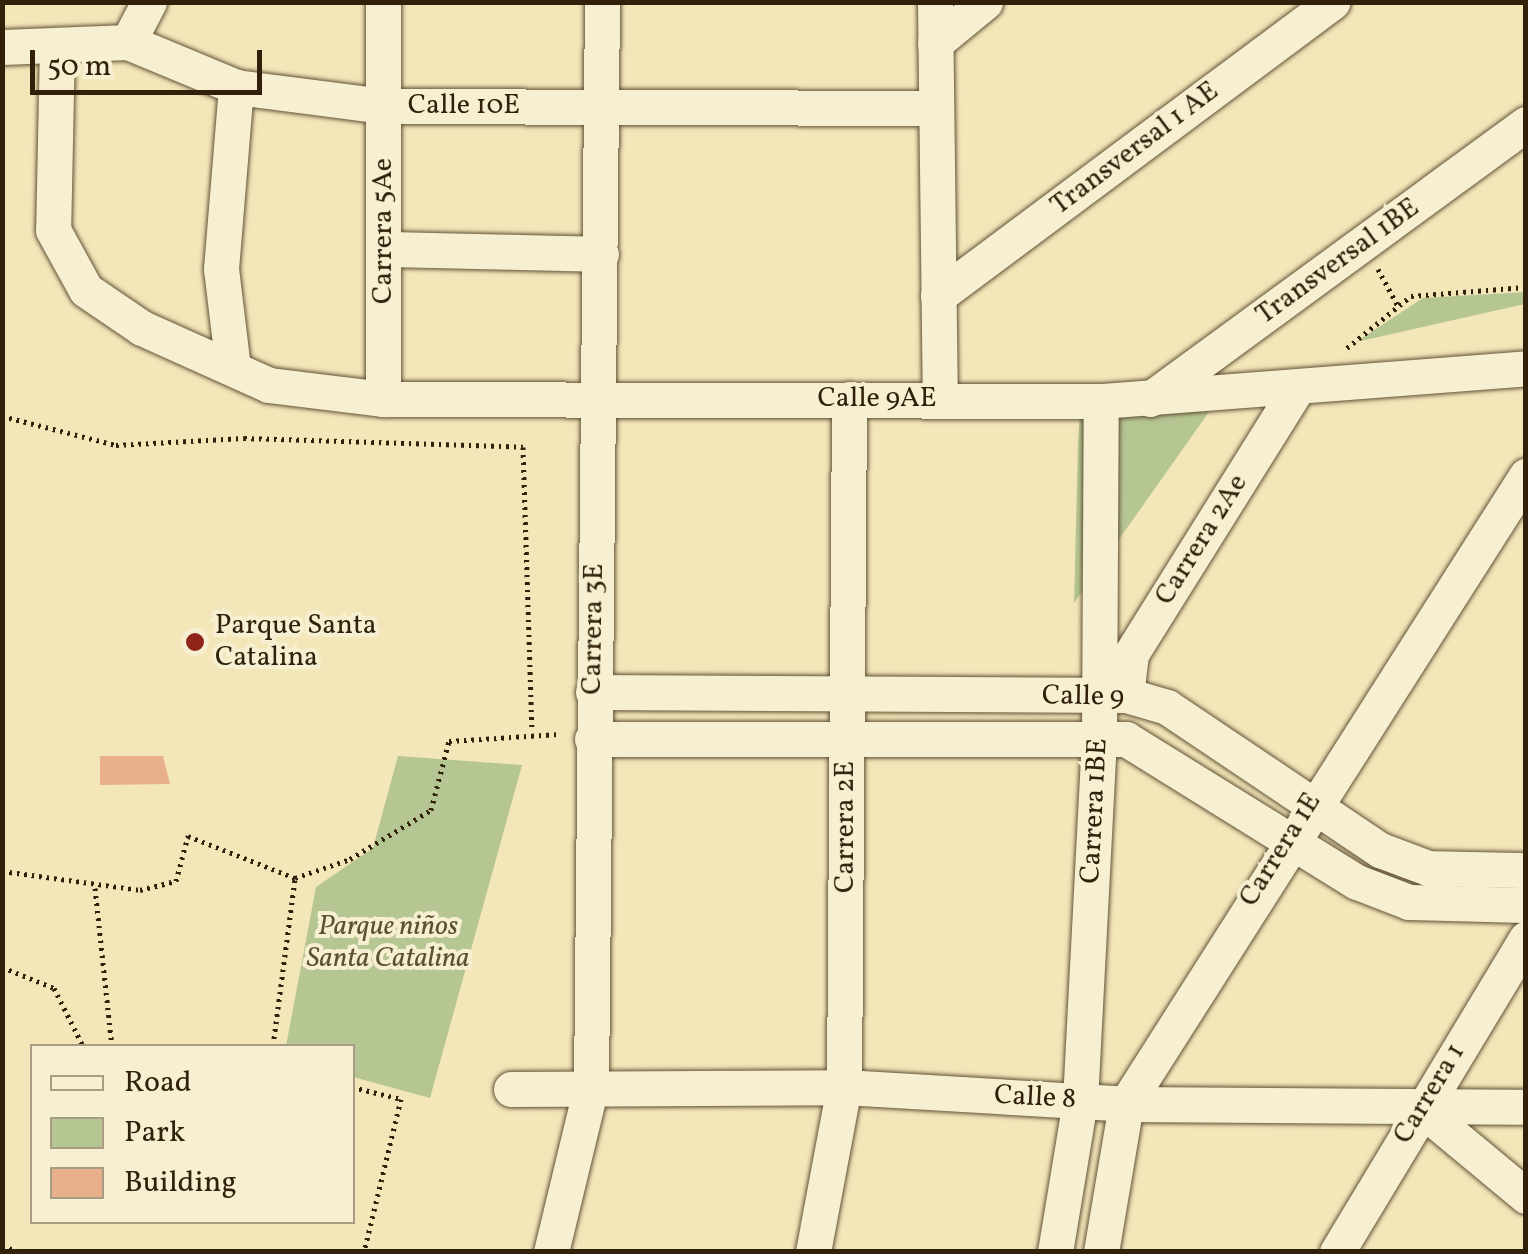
<!DOCTYPE html>
<html>
<head>
<meta charset="utf-8">
<style>
	body { margin:0 }
	#map { position:relative; width:1528px; height:1254px; overflow:hidden; background:#f3e6b9; font-family:Vollkorn,serif }
	div>[style] { position:absolute }
	.green>* { inset:0; background:#b6c693 }
	.building>* { inset:0; background:#e7b08b }
	.path>* { height:5px; margin-top:-2.5px; transform-origin:0; background:repeating-linear-gradient(90deg,#31210a 0 2.5px,transparent 0 7.5px) }
	.roads { filter:drop-shadow(0 0 2px #625236) drop-shadow(0 0 2px #625236) }
	.street>* { height:35px; margin:-17.5px; padding:0 17.5px; transform-origin:17.5px; border-radius:17.5px; background:#f7efd2 }
	.dots>* { width:28px; height:28px; translate:-50% -50%; box-sizing:border-box; border:5px solid #f7efd2; border-radius:50% }
	span { translate:-50% -50%; white-space:nowrap; text-align:center; line-height:1.15; -webkit-text-stroke:8px #f7efd2; paint-order:stroke }
	.street-label { font-size:28px; color:#31210a }
	.poi-label { font-size:28px; color:#31210a }
	.left { translate:0 -50%; text-align:left }
	.park-label { font-size:28px; color:#595333; font-style:italic }
	.frame { position:absolute; inset:0; border:5px solid #31210a; pointer-events:none }
	.legend { position:absolute; left:30px; top:1044px; width:325px; height:180px; box-sizing:border-box; background:#f7efd2; border:2px solid #a89d82; margin:0; padding:12px 18px; list-style:none; font-size:30px; color:#31210a }
	.legend li { display:flex; align-items:center; gap:20px; height:50px }
	.legend b { width:50px; border:2px solid #a89d82 }
	.scale { position:absolute; left:30px; top:50px; width:232px; height:45px; box-sizing:border-box; border:5px solid #31210a; border-top:0; padding-left:12px; font-size:30px; line-height:35px; white-space:nowrap; color:#31210a; -webkit-text-stroke:8px #f7efd2; paint-order:stroke }
</style>
</head>
<body>
<div id="map">
	<div class="green">
		<i style="clip-path:polygon(1525px 292px,1525px 304px,1356px 342px,1423px 298px)"></i>
		<i style="clip-path:polygon(1081px 397px,1216px 402px,1074px 603px,1078px 446px)"></i>
		<i style="clip-path:polygon(398px 756px,522px 765px,430px 1098px,353px 1077px,352px 1046px,286px 1046px,316px 887px,373px 848px)"></i>
	</div>
	<div class="building">
		<i style="clip-path:polygon(100px 756px,163px 756px,170px 784px,100px 785px)"></i>
	</div>
	<div class="path">
		<i style="left:1378px;top:269px;width:42px;rotate:61.6deg"></i>
		<i style="left:1347px;top:348px;width:82px;rotate:-39.1deg"></i>
		<i style="left:1411px;top:296px;width:115px;rotate:-4.5deg"></i>
		<i style="left:2px;top:416px;width:118px;rotate:14.3deg"></i>
		<i style="left:116px;top:445px;width:128px;rotate:-3.1deg"></i>
		<i style="left:244px;top:438px;width:279px;rotate:1.8deg"></i>
		<i style="left:523px;top:447px;width:282px;rotate:88.2deg"></i>
		<i style="left:2px;top:871px;width:139px;rotate:7.8deg"></i>
		<i style="left:140px;top:890px;width:37px;rotate:-14deg"></i>
		<i style="left:176px;top:881px;width:47px;rotate:-75.1deg"></i>
		<i style="left:188px;top:836px;width:115px;rotate:21.4deg"></i>
		<i style="left:95px;top:888px;width:159px;rotate:83.9deg"></i>
		<i style="left:2px;top:967px;width:56px;rotate:22deg"></i>
		<i style="left:54px;top:988px;width:65px;rotate:63.4deg"></i>
		<i style="left:273px;top:1046px;width:169px;rotate:-82.5deg"></i>
		<i style="left:295px;top:878px;width:58px;rotate:-19.1deg"></i>
		<i style="left:350px;top:859px;width:95px;rotate:-31.2deg"></i>
		<i style="left:431px;top:810px;width:71px;rotate:-75.4deg"></i>
		<i style="left:449px;top:741px;width:110px;rotate:-3.6deg"></i>
		<i style="left:352px;top:1087px;width:50px;rotate:13.8deg"></i>
		<i style="left:401px;top:1099px;width:157px;rotate:103.6deg"></i>
		<i style="left:2px;top:1246px;width:19px;rotate:18deg"></i>
	</div>
	<div class="roads">
		<div class="street">
			<i style="left:383px;top:2px;width:397px;rotate:90deg"></i>
			<i style="left:935px;top:2px;width:397px;rotate:89.3deg"></i>
			<i style="left:128px;top:42px;width:45px;rotate:-62.3deg"></i>
			<i style="left:935px;top:43px;width:65px;rotate:-39.4deg"></i>
			<i style="left:57px;top:45px;width:185px;rotate:91.2deg"></i>
			<i style="left:53px;top:230px;width:68px;rotate:61.2deg"></i>
			<i style="left:86px;top:290px;width:68px;rotate:34.2deg"></i>
			<i style="left:142px;top:328px;width:139px;rotate:24.2deg"></i>
			<i style="left:269px;top:385px;width:115px;rotate:7deg"></i>
			<i style="left:383px;top:399px;width:718px;rotate:0.16deg"></i>
			<i style="left:1101px;top:401px;width:426px;rotate:-4.4deg"></i>
			<i style="left:2px;top:47px;width:126px;rotate:-2.3deg"></i>
			<i style="left:128px;top:42px;width:117px;rotate:22.6deg"></i>
			<i style="left:236px;top:87px;width:150px;rotate:7.3deg"></i>
			<i style="left:385px;top:106px;width:550px;rotate:0.21deg"></i>
			<i style="left:384px;top:249px;width:217px;rotate:1.3deg"></i>
			<i style="left:938px;top:296px;width:492px;rotate:-36.7deg"></i>
			<i style="left:233px;top:368px;width:100px;rotate:-96.9deg"></i>
			<i style="left:221px;top:269px;width:183px;rotate:-85.3deg"></i>
			<i style="left:1150px;top:399px;width:466px;rotate:-36.2deg"></i>
			<i style="left:593px;top:692px;width:533px;rotate:0.32deg"></i>
			<i style="left:1126px;top:695px;width:43px;rotate:16.3deg"></i>
			<i style="left:1167px;top:707px;width:257px;rotate:33.9deg"></i>
			<i style="left:1380px;top:850px;width:51px;rotate:20.6deg"></i>
			<i style="left:1428px;top:868px;width:98px;rotate:1.2deg"></i>
			<i style="left:1126px;top:695px;width:41px;rotate:-83deg"></i>
			<i style="left:1131px;top:654px;width:309px;rotate:-58deg"></i>
			<i style="left:592px;top:739px;width:534px"></i>
			<i style="left:1126px;top:739px;width:272px;rotate:31.8deg"></i>
			<i style="left:1357px;top:882px;width:56px;rotate:21deg"></i>
			<i style="left:1409px;top:902px;width:117px;rotate:1.5deg"></i>
			<i style="left:511px;top:1089px;width:333px;rotate:-0.3deg"></i>
			<i style="left:844px;top:1087px;width:283px;rotate:3.4deg"></i>
			<i style="left:1126px;top:1104px;width:400px;rotate:0.4deg"></i>
			<i style="left:1420px;top:1108px;width:138px;rotate:39.7deg"></i>
			<i style="left:551px;top:1252px;width:170px;rotate:-76.4deg"></i>
			<i style="left:591px;top:1087px;width:1085px;rotate:-89.42deg"></i>
			<i style="left:813px;top:1252px;width:168px;rotate:-79.4deg"></i>
			<i style="left:844px;top:1087px;width:688px;rotate:-89.58deg"></i>
			<i style="left:1055px;top:1252px;width:153px;rotate:-80.6deg"></i>
			<i style="left:1080px;top:1101px;width:362px;rotate:-87deg"></i>
			<i style="left:1099px;top:739px;width:338px;rotate:-89.7deg"></i>
			<i style="left:1101px;top:1252px;width:150px;rotate:-80.4deg"></i>
			<i style="left:1126px;top:1104px;width:745px;rotate:-57.51deg"></i>
			<i style="left:1337px;top:1252px;width:366px;rotate:-58.9deg"></i>
		</div>
	</div>
	<div class="dots">
		<i style="left:195px;top:642px;background:#8f2418"></i>
	</div>
	<div class="street-label">
		<span style="left:464px;top:106px">Calle 10E</span>
		<span style="left:1135px;top:149px;rotate:-37deg">Transversal 1 AE</span>
		<span style="left:384px;top:231px;rotate:-90deg">Carrera 5Ae</span>
		<span style="left:1338px;top:262px;rotate:-36deg">Transversal 1BE</span>
		<span style="left:877px;top:399px">Calle 9AE</span>
		<span style="left:1202px;top:540px;rotate:-58deg">Carrera 2Ae</span>
		<span style="left:594px;top:629px;rotate:-89deg">Carrera 3E</span>
		<span style="left:1083px;top:697px;rotate:1deg">Calle 9</span>
		<span style="left:1095px;top:811px;rotate:-87deg">Carrera 1BE</span>
		<span style="left:846px;top:827px;rotate:-90deg">Carrera 2E</span>
		<span style="left:1281px;top:850px;rotate:-58deg">Carrera 1E</span>
		<span style="left:1430px;top:1094px;rotate:-59deg">Carrera 1</span>
		<span style="left:1035px;top:1098px;rotate:3deg">Calle 8</span>
	</div>
	<div class="poi-label">
		<span class="left" style="left:215px;top:642px">Parque Santa<br>Catalina</span>
	</div>
	<div class="park-label">
		<span style="left:388px;top:943px">Parque niños<br>Santa Catalina</span>
	</div>
	<div class="frame"></div>
	<ul class="legend">
	<li><b style="height:12px;background:#f7efd2"></b>Road</li>
	<li><b style="height:28px;background:#b6c693"></b>Park</li>
	<li><b style="height:28px;background:#e7b08b"></b>Building</li>
	</ul>
	<div class="scale">50 m</div>
</div>
</body>
</html>
